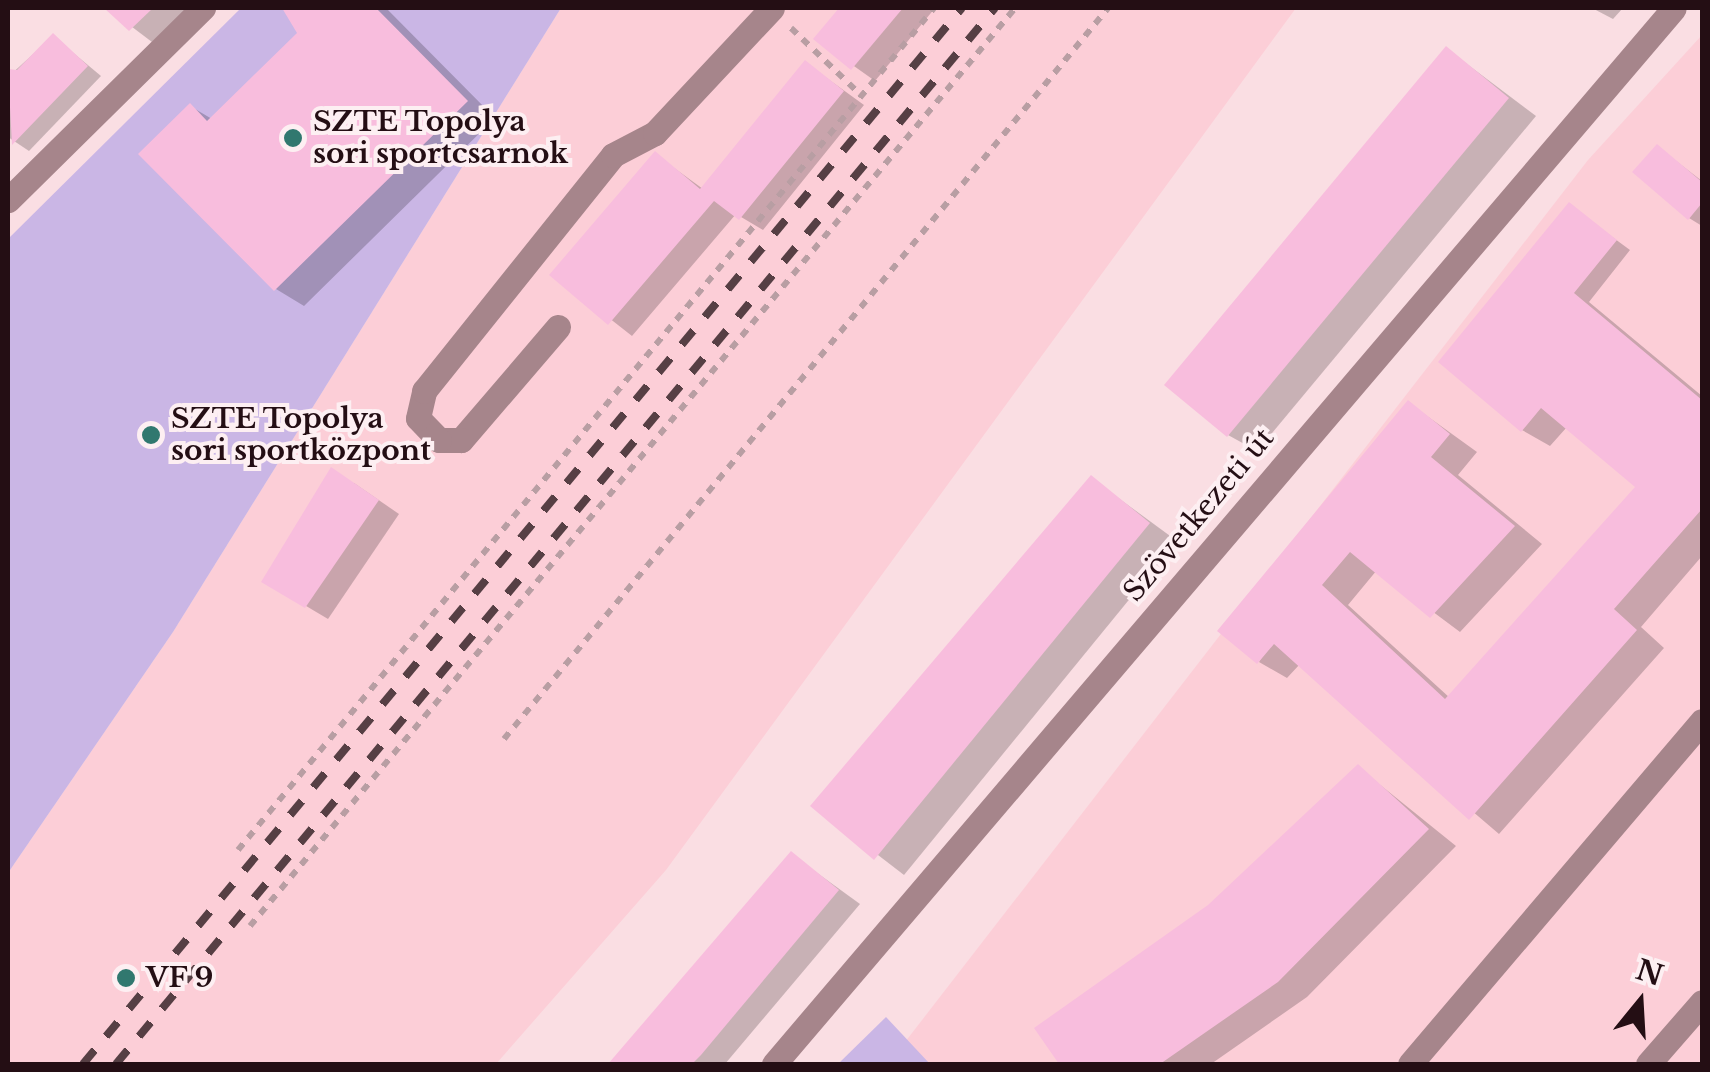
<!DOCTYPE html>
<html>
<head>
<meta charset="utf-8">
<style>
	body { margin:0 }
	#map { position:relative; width:1710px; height:1072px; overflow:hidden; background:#fadee3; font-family:"Libre Baskerville",serif }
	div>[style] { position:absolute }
	.built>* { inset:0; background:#fcced7 }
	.green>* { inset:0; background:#cab6e5 }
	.shadow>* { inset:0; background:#0003 }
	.building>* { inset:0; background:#f8bddd }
	.path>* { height:6px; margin-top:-3px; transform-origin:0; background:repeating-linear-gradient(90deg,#b89ea3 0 8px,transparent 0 16px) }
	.minor>* { height:25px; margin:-12.5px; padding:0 12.5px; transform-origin:12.5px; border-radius:12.5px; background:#a6858b }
	.rail>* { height:8px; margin-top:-4px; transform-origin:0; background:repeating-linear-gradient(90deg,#563f44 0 18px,transparent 0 36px) }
	.dots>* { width:28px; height:28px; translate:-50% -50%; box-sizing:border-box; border:5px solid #fdeff2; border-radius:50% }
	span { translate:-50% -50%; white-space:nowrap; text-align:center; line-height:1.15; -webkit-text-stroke:8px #fdeff2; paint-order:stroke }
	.poi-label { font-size:28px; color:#240e14; font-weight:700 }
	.left { translate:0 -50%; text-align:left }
	.street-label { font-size:28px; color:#240e14 }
	.frame { position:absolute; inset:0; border:10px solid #240e14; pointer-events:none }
	.north { position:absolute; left:1590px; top:952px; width:100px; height:100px; -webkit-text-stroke:8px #fdeff2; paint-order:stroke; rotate:18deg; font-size:28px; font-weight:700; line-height:40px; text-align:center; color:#240e14 }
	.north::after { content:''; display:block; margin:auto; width:35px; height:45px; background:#240e14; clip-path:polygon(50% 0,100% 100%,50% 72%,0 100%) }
</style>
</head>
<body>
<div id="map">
	<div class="built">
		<i style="clip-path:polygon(561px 8px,1296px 8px,666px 870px,496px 1064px,8px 1064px,8px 873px,173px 632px)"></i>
		<i style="clip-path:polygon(1702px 35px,1702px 1064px,888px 1064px,1588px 160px)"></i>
	</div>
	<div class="green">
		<i style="clip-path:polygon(241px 8px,561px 8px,173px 632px,8px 873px,8px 239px)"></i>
		<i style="clip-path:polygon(886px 1017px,930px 1064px,838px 1064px)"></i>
	</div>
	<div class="shadow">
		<i style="clip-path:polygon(107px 8px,187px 8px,152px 42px)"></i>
		<i style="clip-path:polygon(286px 8px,386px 8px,495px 118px,304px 306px,276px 289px,142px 154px,190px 106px,212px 119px,301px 33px)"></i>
		<i style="clip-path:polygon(842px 8px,935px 8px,875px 81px,816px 39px)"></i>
		<i style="clip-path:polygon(1592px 8px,1623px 8px,1613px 19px)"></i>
		<i style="clip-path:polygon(53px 36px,101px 76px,29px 151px,8px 137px,8px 77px)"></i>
		<i style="clip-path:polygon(1447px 49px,1536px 116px,1257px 451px,1228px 435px)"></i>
		<i style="clip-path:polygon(806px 63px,864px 105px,763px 230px,736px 214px,632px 336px,553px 274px,655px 154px,703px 189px)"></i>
		<i style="clip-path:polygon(1658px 147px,1702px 181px,1702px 226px,1689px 218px)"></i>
		<i style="clip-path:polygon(1570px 206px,1630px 250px,1589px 302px,1702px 396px,1702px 556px,1641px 627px,1664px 648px,1499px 834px,1300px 664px,1287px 678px,1259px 662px,1409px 403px,1477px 452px,1458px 475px,1542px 544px,1460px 632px,1377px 570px,1348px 605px,1450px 698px,1638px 486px,1567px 427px,1550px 446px,1522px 430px)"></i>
		<i style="clip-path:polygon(1091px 478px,1177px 541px,904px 875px,813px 805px)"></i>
		<i style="clip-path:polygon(354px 483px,399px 514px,328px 619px,264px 581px)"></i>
		<i style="clip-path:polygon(1358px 767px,1456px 846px,1307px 997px,1211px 1064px,1062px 1064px,1038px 1028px,1210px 907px)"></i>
		<i style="clip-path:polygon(791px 854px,860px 904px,725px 1064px,611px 1064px)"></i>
	</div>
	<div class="building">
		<i style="clip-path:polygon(104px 8px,153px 8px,129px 31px)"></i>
		<i style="clip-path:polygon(282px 8px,376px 8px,468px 101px,274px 291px,138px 154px,190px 103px,207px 121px,297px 33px)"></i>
		<i style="clip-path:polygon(839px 8px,903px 8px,851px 70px,813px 39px)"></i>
		<i style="clip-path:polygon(53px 33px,88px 66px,12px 145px,8px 69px,17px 70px)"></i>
		<i style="clip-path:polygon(1446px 46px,1509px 98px,1227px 437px,1164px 385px)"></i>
		<i style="clip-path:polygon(805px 60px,844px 91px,739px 220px,714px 201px,608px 325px,549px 275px,655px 151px,700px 189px)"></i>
		<i style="clip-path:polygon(1657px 144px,1702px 182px,1702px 203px,1688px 220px,1632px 172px)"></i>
		<i style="clip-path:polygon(1569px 202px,1617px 240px,1574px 293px,1702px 400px,1702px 509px,1614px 609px,1637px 630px,1469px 820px,1274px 644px,1257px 664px,1217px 631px,1408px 400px,1450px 434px,1431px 457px,1515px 526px,1430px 618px,1350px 552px,1322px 585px,1445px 699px,1635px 487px,1541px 408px,1521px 432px,1438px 362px)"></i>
		<i style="clip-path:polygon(331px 467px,379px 500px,305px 608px,261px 582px)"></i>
		<i style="clip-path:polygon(1091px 475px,1150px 523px,874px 860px,810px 806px)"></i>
		<i style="clip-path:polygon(1358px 764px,1429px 829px,1278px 982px,1160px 1064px,1059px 1064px,1034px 1028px,1208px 905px)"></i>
		<i style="clip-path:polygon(791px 851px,839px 890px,701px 1055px,692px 1064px,608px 1064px)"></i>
	</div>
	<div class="path">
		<i style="left:791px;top:28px;width:98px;rotate:43.8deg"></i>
		<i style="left:504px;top:739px;width:948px;rotate:-50.43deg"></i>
		<i style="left:238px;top:850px;width:1092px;rotate:-50.42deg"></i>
		<i style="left:250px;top:926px;width:1195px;rotate:-50.19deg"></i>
	</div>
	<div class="minor">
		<i style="left:8px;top:200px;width:274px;rotate:-44.6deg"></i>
		<i style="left:558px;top:327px;width:149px;rotate:130.6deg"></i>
		<i style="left:461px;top:440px;width:22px;rotate:180deg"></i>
		<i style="left:439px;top:440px;width:30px;rotate:-134deg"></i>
		<i style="left:418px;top:418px;width:28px;rotate:-77deg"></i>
		<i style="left:424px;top:391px;width:302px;rotate:-51.3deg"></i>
		<i style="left:613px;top:155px;width:47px;rotate:-27.6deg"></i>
		<i style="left:655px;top:133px;width:171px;rotate:-46.9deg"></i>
		<i style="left:774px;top:1064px;width:1387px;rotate:-49.56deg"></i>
		<i style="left:1410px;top:1064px;width:450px;rotate:-49.6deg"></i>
		<i style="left:1648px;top:1064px;width:82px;rotate:-48.9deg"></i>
	</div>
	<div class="rail">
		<i style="left:83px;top:1064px;width:1374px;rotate:-50.23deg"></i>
		<i style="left:116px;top:1064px;width:1374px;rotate:-50.23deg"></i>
	</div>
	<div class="dots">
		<i style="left:293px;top:138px;background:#31786f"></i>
		<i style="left:151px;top:435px;background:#31786f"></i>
		<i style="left:126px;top:978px;background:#31786f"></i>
	</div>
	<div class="poi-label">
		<span class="left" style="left:313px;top:138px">SZTE Topolya<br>sori sportcsarnok</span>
		<span class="left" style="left:171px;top:435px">SZTE Topolya<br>sori sportközpont</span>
		<span class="left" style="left:146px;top:978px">VF 9</span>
	</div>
	<div class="street-label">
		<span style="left:1199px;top:515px;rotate:-50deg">Szövetkezeti út</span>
	</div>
	<div class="frame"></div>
	<div class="north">N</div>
</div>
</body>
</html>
